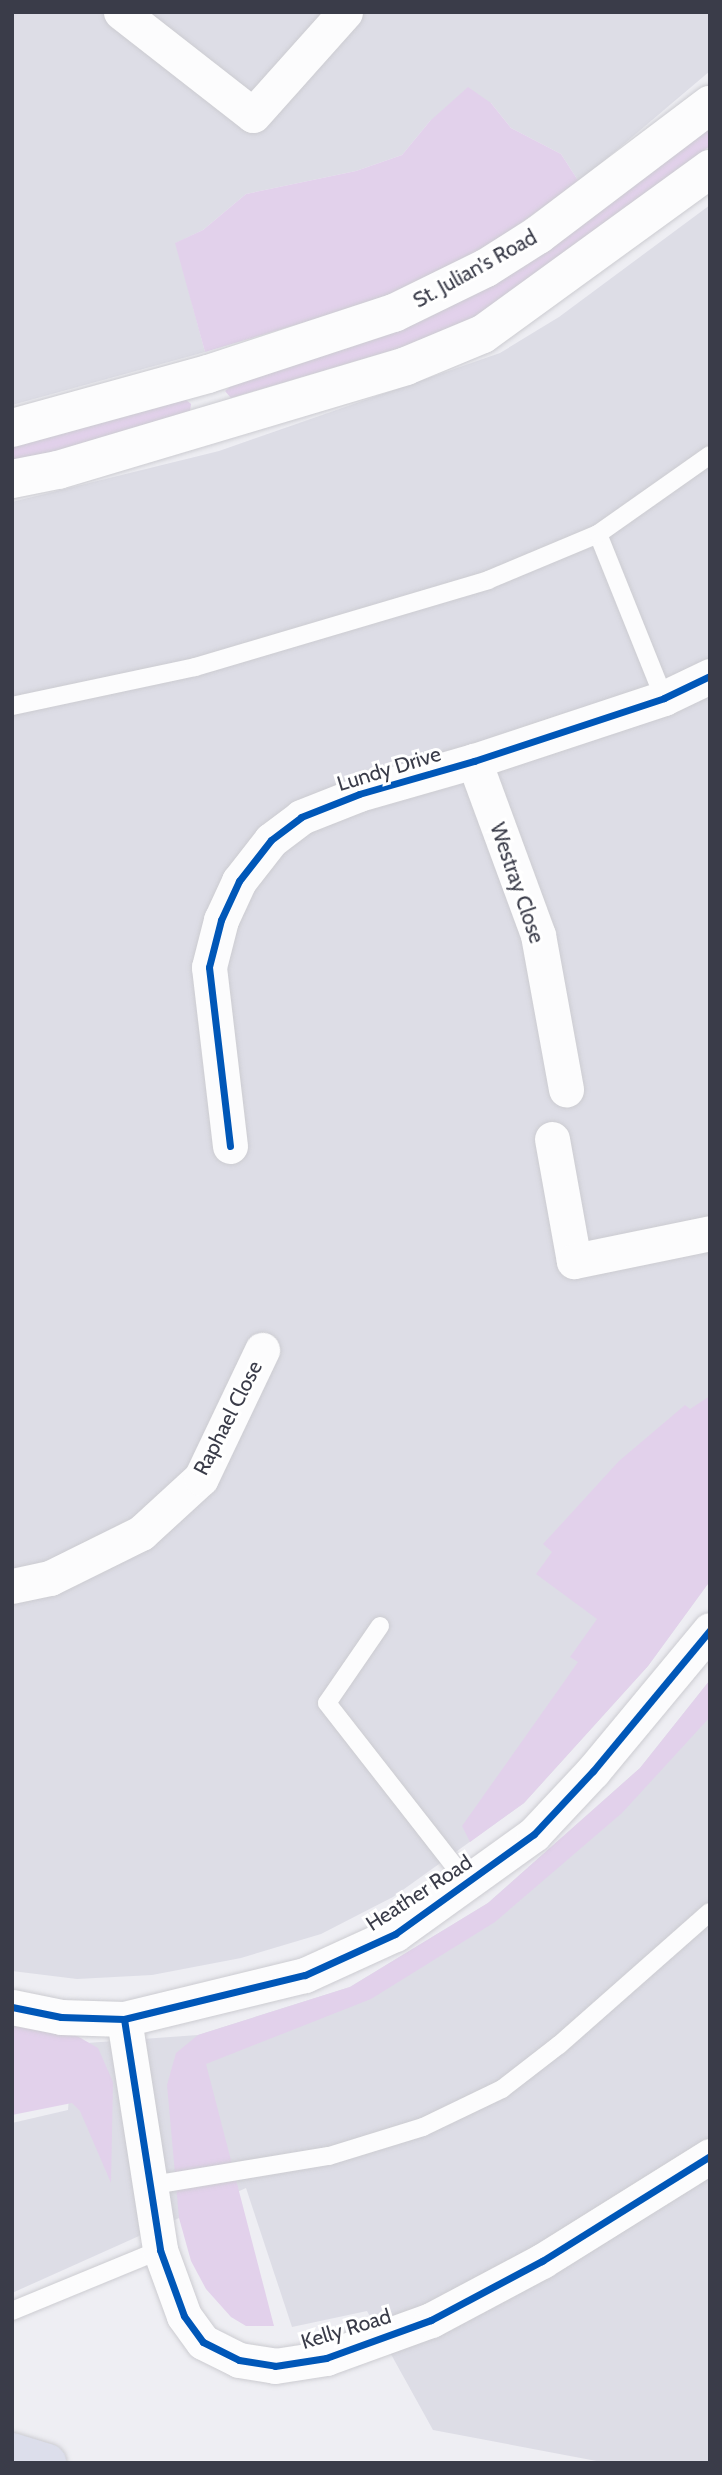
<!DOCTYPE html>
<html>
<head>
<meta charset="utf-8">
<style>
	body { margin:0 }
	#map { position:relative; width:722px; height:2475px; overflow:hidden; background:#eeeef3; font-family:Cabin,sans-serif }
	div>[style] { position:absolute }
	.residential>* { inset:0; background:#dddde6 }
	.green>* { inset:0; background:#e2d1eb }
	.roads { filter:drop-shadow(0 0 2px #ccccd1) drop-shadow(0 0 2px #ccccd1) }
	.service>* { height:18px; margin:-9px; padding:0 9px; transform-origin:9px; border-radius:9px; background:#fcfcfd }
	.minor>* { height:35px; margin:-17.5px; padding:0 17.5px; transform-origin:17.5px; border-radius:17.5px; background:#fcfcfd }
	.tertiary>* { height:38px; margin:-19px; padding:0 19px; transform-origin:19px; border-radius:19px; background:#fcfcfd }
	.motorway>* { height:38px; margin:-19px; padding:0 19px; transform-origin:19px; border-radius:19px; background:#dcdeeb }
	.cycleway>* { height:7px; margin:-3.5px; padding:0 3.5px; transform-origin:3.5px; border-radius:3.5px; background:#0057b8 }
	span { translate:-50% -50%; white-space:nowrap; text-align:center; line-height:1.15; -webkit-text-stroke:6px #fff; paint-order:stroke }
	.street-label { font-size:21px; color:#3a3c49 }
	.frame { position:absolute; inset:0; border:14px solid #3a3c49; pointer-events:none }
</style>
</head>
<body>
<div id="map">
	<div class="residential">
		<i style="clip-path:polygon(12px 12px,710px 12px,710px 71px,579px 182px,561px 154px,511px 128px,491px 103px,430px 121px,402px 155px,356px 171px,246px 194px,203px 230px,176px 243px,205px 352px,12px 405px)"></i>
		<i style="clip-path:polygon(710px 205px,710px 1581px,648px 1666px,524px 1803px,393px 1897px,321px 1934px,241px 1958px,152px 1975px,77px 1979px,12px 1971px,12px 502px,219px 451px,500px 353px,559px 317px)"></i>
		<i style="clip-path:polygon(710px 1680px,710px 2463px,607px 2463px,433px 2430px,367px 2311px,292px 2327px,246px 2188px,12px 2293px,12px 2123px,68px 2110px,73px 2044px,198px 2035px,350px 1987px,488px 1903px,640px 1768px)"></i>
	</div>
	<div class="green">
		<i style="clip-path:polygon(468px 87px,491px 103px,511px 128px,561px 154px,579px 182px,498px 239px,425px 280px,362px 305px,205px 352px,175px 243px,203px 230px,246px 194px,356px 171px,402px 155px,430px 121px)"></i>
		<i style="clip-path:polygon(710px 116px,710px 146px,487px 312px,427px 340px,231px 398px,225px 391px,232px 385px,310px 357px)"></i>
		<i style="clip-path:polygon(184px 398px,191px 404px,190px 412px,12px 464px,12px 445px)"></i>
		<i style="clip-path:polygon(710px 1396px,710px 1581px,648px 1666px,524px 1803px,470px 1842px,462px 1826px,578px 1662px,570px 1657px,597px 1619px,536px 1574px,552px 1552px,543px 1544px,619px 1461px,685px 1405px,690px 1409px)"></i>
		<i style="clip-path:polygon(710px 1680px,710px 1717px,622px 1813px,495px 1922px,371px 1999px,206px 2064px,274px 2326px,246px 2326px,231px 2317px,206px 2289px,191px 2261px,179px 2218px,167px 2085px,176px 2053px,198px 2035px,350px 1987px,488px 1903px,640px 1768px)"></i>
		<i style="clip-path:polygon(12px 2026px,65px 2029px,98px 2048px,113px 2082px,111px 2183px,80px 2111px,72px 2103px,12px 2115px)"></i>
	</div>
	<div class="roads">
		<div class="service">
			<i style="left:598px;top:534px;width:177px;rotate:68.1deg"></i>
			<i style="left:12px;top:706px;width:187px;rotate:-12deg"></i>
			<i style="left:195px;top:667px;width:306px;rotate:-16.5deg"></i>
			<i style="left:488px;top:580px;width:119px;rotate:-22.7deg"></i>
			<i style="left:598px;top:534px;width:137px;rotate:-35.2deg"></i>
			<i style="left:380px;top:1626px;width:93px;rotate:124.5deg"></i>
			<i style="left:327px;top:1703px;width:231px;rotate:52deg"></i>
			<i style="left:147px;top:2186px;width:184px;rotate:-9.4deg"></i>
			<i style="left:329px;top:2156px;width:98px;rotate:-17.1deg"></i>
			<i style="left:423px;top:2127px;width:88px;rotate:-25.7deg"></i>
			<i style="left:502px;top:2089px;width:72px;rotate:-37.7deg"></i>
			<i style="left:559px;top:2045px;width:201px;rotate:-41.4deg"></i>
			<i style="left:12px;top:2311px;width:160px;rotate:-22.4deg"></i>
		</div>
		<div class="minor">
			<i style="left:121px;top:12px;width:167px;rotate:38deg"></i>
			<i style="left:253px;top:115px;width:138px;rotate:-48.2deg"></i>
			<i style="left:474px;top:761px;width:185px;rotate:69.8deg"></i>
			<i style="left:538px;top:935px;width:157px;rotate:79.7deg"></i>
			<i style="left:552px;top:1139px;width:124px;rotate:79.8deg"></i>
			<i style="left:574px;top:1261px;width:139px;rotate:-11.6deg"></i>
			<i style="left:230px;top:1146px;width:180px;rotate:-96.7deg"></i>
			<i style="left:209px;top:967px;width:49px;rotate:-75.7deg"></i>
			<i style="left:221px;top:920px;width:43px;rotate:-65.2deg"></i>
			<i style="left:239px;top:881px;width:52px;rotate:-52deg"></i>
			<i style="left:271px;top:840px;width:38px;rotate:-37deg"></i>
			<i style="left:301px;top:817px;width:62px;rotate:-21.6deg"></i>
			<i style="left:359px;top:794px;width:120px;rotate:-16deg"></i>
			<i style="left:474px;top:761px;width:200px;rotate:-18.3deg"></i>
			<i style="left:664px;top:698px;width:51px;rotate:-25.6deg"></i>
			<i style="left:12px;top:1586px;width:39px;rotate:-12deg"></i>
			<i style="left:50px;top:1578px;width:102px;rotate:-26.3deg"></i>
			<i style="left:141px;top:1533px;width:81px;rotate:-42.5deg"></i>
			<i style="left:201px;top:1478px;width:142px;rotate:-64.5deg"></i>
			<i style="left:12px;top:2007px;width:50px;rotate:11.5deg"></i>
			<i style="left:61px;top:2017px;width:63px;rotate:1.8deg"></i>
			<i style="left:124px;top:2019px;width:186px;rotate:-13.7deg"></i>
			<i style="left:305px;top:1975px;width:99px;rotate:-24.5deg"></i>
			<i style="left:395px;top:1934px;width:171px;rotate:-35.7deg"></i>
			<i style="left:534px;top:1834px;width:86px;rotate:-46.9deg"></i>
			<i style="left:593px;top:1771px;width:183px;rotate:-50.3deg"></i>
			<i style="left:124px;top:2019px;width:234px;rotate:81.1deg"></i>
			<i style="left:160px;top:2250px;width:70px;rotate:70deg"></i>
			<i style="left:184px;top:2316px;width:32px;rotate:54deg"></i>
			<i style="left:203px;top:2342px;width:40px;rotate:26.6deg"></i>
			<i style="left:239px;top:2360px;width:36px;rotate:9deg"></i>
			<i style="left:275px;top:2366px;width:52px;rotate:-8.9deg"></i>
			<i style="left:326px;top:2358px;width:112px;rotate:-19.9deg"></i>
			<i style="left:431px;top:2320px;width:126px;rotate:-28deg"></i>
			<i style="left:542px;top:2261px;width:198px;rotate:-32deg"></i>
		</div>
		<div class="tertiary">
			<i style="left:12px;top:428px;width:203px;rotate:-15.4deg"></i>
			<i style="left:208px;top:374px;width:196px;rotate:-18.2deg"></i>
			<i style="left:394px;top:313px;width:102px;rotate:-26.1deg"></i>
			<i style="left:486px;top:268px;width:62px;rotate:-32.4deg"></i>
			<i style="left:538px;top:235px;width:216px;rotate:-37.1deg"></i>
			<i style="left:12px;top:479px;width:47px;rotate:-11.1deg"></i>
			<i style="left:58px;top:470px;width:363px;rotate:-16.6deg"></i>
			<i style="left:406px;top:366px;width:83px;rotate:-22.6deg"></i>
			<i style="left:483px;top:334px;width:281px;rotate:-36deg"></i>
		</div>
		<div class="motorway">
			<i style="left:12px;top:2452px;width:37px;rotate:17deg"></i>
		</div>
	</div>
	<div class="cycleway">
		<i style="left:230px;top:1146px;width:180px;rotate:-96.7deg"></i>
		<i style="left:209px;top:967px;width:49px;rotate:-75.7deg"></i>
		<i style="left:221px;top:920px;width:43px;rotate:-65.2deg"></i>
		<i style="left:239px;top:881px;width:52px;rotate:-52deg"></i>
		<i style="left:271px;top:840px;width:38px;rotate:-37deg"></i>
		<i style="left:301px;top:817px;width:62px;rotate:-21.6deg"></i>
		<i style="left:359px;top:794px;width:120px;rotate:-16deg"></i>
		<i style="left:474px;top:761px;width:200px;rotate:-18.3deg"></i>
		<i style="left:664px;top:698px;width:51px;rotate:-25.6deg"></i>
		<i style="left:12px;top:2007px;width:50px;rotate:11.5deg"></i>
		<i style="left:61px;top:2017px;width:63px;rotate:1.8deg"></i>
		<i style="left:124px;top:2019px;width:186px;rotate:-13.7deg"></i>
		<i style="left:305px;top:1975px;width:99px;rotate:-24.5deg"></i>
		<i style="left:395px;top:1934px;width:171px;rotate:-35.7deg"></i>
		<i style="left:534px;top:1834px;width:86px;rotate:-46.9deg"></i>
		<i style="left:593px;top:1771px;width:183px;rotate:-50.3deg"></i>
		<i style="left:124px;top:2019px;width:234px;rotate:81.1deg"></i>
		<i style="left:160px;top:2250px;width:70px;rotate:70deg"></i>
		<i style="left:184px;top:2316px;width:32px;rotate:54deg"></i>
		<i style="left:203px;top:2342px;width:40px;rotate:26.6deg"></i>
		<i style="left:239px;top:2360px;width:36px;rotate:9deg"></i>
		<i style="left:275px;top:2366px;width:52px;rotate:-8.9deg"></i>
		<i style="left:326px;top:2358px;width:112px;rotate:-19.9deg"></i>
		<i style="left:431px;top:2320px;width:126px;rotate:-28deg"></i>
		<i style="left:542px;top:2261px;width:198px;rotate:-32deg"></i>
	</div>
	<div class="street-label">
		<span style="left:475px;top:269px;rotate:-29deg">St. Julian's Road</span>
		<span style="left:389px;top:769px;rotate:-17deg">Lundy Drive</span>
		<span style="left:517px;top:883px;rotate:71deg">Westray Close</span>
		<span style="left:228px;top:1418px;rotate:-63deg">Raphael Close</span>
		<span style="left:419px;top:1893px;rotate:-33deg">Heather Road</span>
		<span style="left:346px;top:2329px;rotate:-17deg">Kelly Road</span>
	</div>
	<div class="frame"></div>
</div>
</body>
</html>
